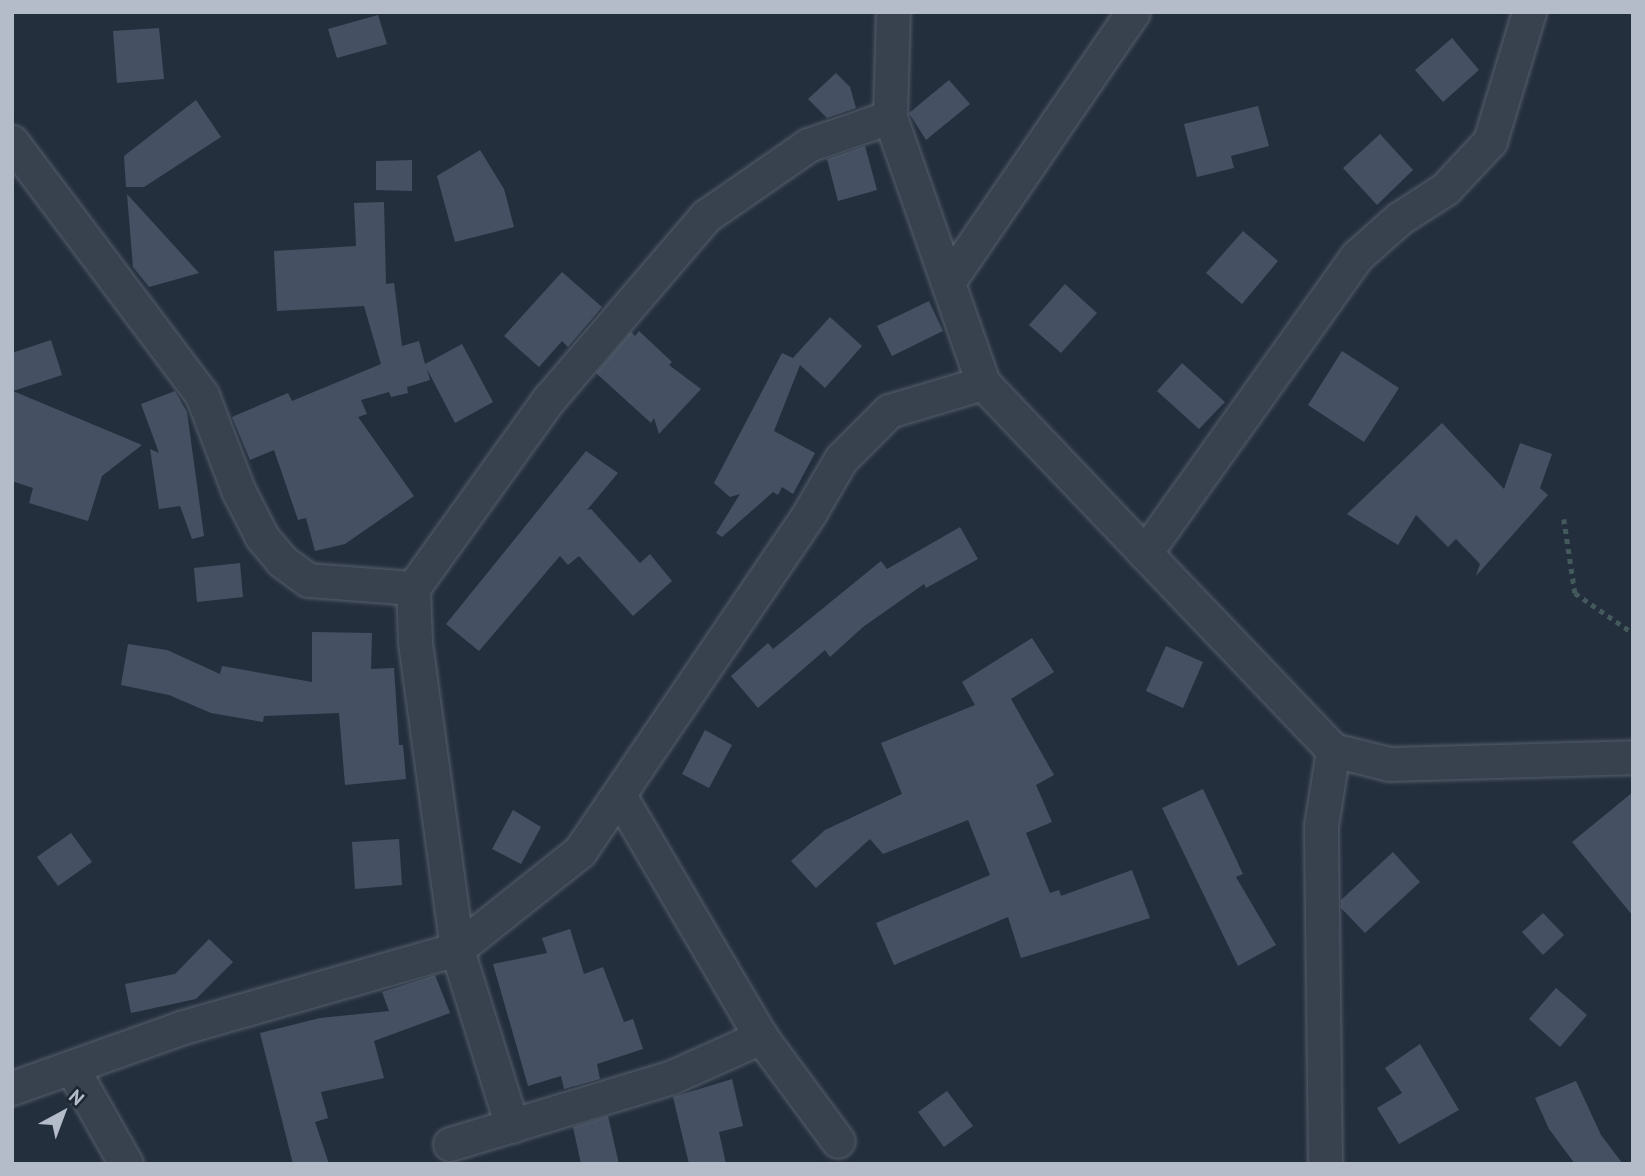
<!DOCTYPE html>
<html>
<head>
<meta charset="utf-8">
<style>
	body { margin:0 }
	#map { position:relative; width:1645px; height:1176px; overflow:hidden; background:#242f3e; font-family:"PT Sans",sans-serif }
	div>[style] { position:absolute }
	.building>* { inset:0; background:#455162 }
	.path>* { height:4.5px; margin-top:-2.25px; transform-origin:0; background:repeating-linear-gradient(90deg,#44595c 0 5px,transparent 0 10px) }
	.roads { filter:drop-shadow(0 0 2px #565f6c) drop-shadow(0 0 2px #565f6c) }
	.street>* { height:33px; margin:-16.5px; padding:0 16.5px; transform-origin:16.5px; border-radius:16.5px; background:#38414e }
	span { translate:-50% -50%; white-space:nowrap; text-align:center; line-height:1.15; -webkit-text-stroke:6px #1d2633; paint-order:stroke }
	.frame { position:absolute; inset:0; border:14px solid #b4bcc9; pointer-events:none }
	.north { position:absolute; left:28px; top:1078px; width:70px; height:70px; -webkit-text-stroke:5px #1d2633; paint-order:stroke; rotate:41deg; font-size:19px; font-weight:700; line-height:28px; text-align:center; color:#b4bcc9 }
	.north::after { content:''; display:block; margin:auto; width:24px; height:32px; background:#b4bcc9; clip-path:polygon(50% 0,100% 100%,50% 72%,0 100%) }
</style>
</head>
<body>
<div id="map">
	<div class="building">
		<i style="clip-path:polygon(378px 15px,387px 44px,337px 58px,328px 29px)"></i>
		<i style="clip-path:polygon(159px 28px,164px 79px,117px 83px,113px 31px)"></i>
		<i style="clip-path:polygon(1452px 38px,1479px 70px,1443px 102px,1415px 70px)"></i>
		<i style="clip-path:polygon(836px 73px,850px 87px,856px 108px,827px 118px,808px 99px)"></i>
		<i style="clip-path:polygon(949px 80px,970px 104px,926px 140px,909px 113px)"></i>
		<i style="clip-path:polygon(196px 100px,221px 137px,144px 187px,126px 187px,124px 156px)"></i>
		<i style="clip-path:polygon(1258px 106px,1269px 146px,1231px 156px,1234px 168px,1197px 177px,1184px 124px)"></i>
		<i style="clip-path:polygon(1380px 134px,1413px 170px,1377px 205px,1343px 168px)"></i>
		<i style="clip-path:polygon(865px 146px,877px 190px,838px 201px,827px 159px)"></i>
		<i style="clip-path:polygon(480px 150px,504px 189px,514px 227px,455px 242px,437px 176px)"></i>
		<i style="clip-path:polygon(412px 160px,412px 191px,376px 190px,376px 161px)"></i>
		<i style="clip-path:polygon(127px 194px,199px 273px,149px 287px,133px 267px)"></i>
		<i style="clip-path:polygon(384px 202px,386px 284px,394px 283px,402px 346px,419px 341px,425px 364px,462px 344px,493px 402px,455px 423px,427px 369px,430px 380px,407px 387px,408px 393px,391px 397px,389px 392px,361px 400px,367px 414px,358px 417px,414px 496px,345px 544px,315px 551px,306px 518px,298px 520px,274px 450px,250px 460px,232px 417px,288px 393px,292px 401px,381px 364px,364px 306px,277px 311px,274px 251px,356px 246px,354px 203px)"></i>
		<i style="clip-path:polygon(1243px 231px,1278px 261px,1242px 304px,1206px 273px)"></i>
		<i style="clip-path:polygon(562px 272px,602px 307px,568px 347px,562px 341px,539px 367px,504px 336px)"></i>
		<i style="clip-path:polygon(1065px 284px,1097px 313px,1061px 353px,1029px 325px)"></i>
		<i style="clip-path:polygon(929px 301px,943px 331px,892px 356px,877px 326px)"></i>
		<i style="clip-path:polygon(830px 317px,862px 346px,825px 388px,800px 365px,774px 431px,815px 453px,793px 494px,782px 487px,778px 495px,773px 492px,722px 537px,716px 533px,740px 494px,730px 497px,714px 483px,782px 353px,793px 358px)"></i>
		<i style="clip-path:polygon(639px 331px,672px 362px,669px 365px,701px 389px,659px 434px,654px 418px,651px 423px,596px 373px,631px 332px,635px 336px)"></i>
		<i style="clip-path:polygon(51px 340px,62px 375px,13px 391px,142px 445px,102px 476px,88px 521px,29px 503px,33px 488px,12px 481px,12px 353px)"></i>
		<i style="clip-path:polygon(1342px 351px,1399px 388px,1364px 442px,1308px 405px)"></i>
		<i style="clip-path:polygon(1182px 363px,1225px 402px,1199px 429px,1157px 391px)"></i>
		<i style="clip-path:polygon(175px 391px,187px 412px,204px 536px,192px 539px,180px 506px,159px 509px,150px 449px,159px 453px,141px 404px)"></i>
		<i style="clip-path:polygon(1442px 423px,1504px 489px,1520px 443px,1552px 454px,1540px 488px,1548px 495px,1476px 576px,1480px 564px,1456px 539px,1448px 547px,1416px 515px,1398px 545px,1347px 514px)"></i>
		<i style="clip-path:polygon(586px 451px,618px 473px,587px 510px,591px 509px,640px 563px,650px 554px,672px 581px,633px 616px,579px 556px,568px 565px,560px 556px,479px 651px,446px 624px)"></i>
		<i style="clip-path:polygon(960px 527px,978px 559px,926px 588px,924px 584px,863px 627px,830px 657px,825px 650px,758px 708px,731px 676px,768px 643px,773px 649px,881px 561px,887px 569px)"></i>
		<i style="clip-path:polygon(240px 563px,243px 597px,197px 602px,194px 568px)"></i>
		<i style="clip-path:polygon(312px 632px,372px 633px,371px 669px,394px 668px,399px 745px,403px 745px,406px 779px,345px 785px,339px 713px,264px 716px,263px 722px,211px 713px,169px 695px,121px 685px,128px 644px,167px 650px,220px 674px,222px 666px,312px 682px)"></i>
		<i style="clip-path:polygon(1032px 638px,1054px 672px,1011px 699px,1054px 775px,1036px 785px,1052px 822px,1026px 833px,1050px 893px,1059px 890px,1061px 896px,1132px 870px,1150px 918px,1021px 958px,1008px 917px,894px 965px,876px 923px,990px 875px,968px 820px,883px 854px,870px 839px,816px 888px,791px 861px,825px 830px,902px 794px,881px 743px,975px 705px,962px 682px)"></i>
		<i style="clip-path:polygon(1166px 646px,1203px 662px,1183px 708px,1146px 691px)"></i>
		<i style="clip-path:polygon(705px 730px,732px 745px,709px 788px,682px 774px)"></i>
		<i style="clip-path:polygon(1203px 789px,1243px 874px,1236px 877px,1276px 945px,1238px 966px,1162px 808px)"></i>
		<i style="clip-path:polygon(1633px 792px,1633px 916px,1572px 842px)"></i>
		<i style="clip-path:polygon(513px 810px,541px 827px,521px 864px,492px 849px)"></i>
		<i style="clip-path:polygon(71px 833px,92px 862px,58px 886px,37px 857px)"></i>
		<i style="clip-path:polygon(399px 839px,402px 885px,355px 889px,352px 842px)"></i>
		<i style="clip-path:polygon(1393px 852px,1420px 882px,1365px 933px,1341px 908px,1341px 900px)"></i>
		<i style="clip-path:polygon(1543px 913px,1564px 935px,1543px 955px,1522px 932px)"></i>
		<i style="clip-path:polygon(570px 929px,584px 974px,603px 967px,624px 1022px,633px 1019px,643px 1049px,597px 1064px,600px 1079px,564px 1089px,561px 1076px,528px 1086px,493px 964px,547px 953px,542px 938px)"></i>
		<i style="clip-path:polygon(209px 939px,233px 962px,196px 999px,131px 1013px,125px 984px,175px 974px)"></i>
		<i style="clip-path:polygon(435px 975px,450px 1013px,374px 1041px,384px 1078px,321px 1092px,328px 1118px,315px 1122px,329px 1164px,293px 1164px,260px 1033px,320px 1018px,389px 1011px,382px 992px)"></i>
		<i style="clip-path:polygon(1556px 988px,1587px 1015px,1560px 1047px,1529px 1019px)"></i>
		<i style="clip-path:polygon(1420px 1044px,1459px 1110px,1399px 1144px,1377px 1108px,1402px 1093px,1385px 1068px)"></i>
		<i style="clip-path:polygon(732px 1079px,743px 1126px,719px 1132px,726px 1164px,689px 1164px,673px 1097px)"></i>
		<i style="clip-path:polygon(1576px 1081px,1601px 1135px,1623px 1164px,1575px 1164px,1549px 1129px,1535px 1098px)"></i>
		<i style="clip-path:polygon(947px 1091px,973px 1126px,944px 1147px,918px 1112px)"></i>
		<i style="clip-path:polygon(608px 1116px,619px 1164px,581px 1164px,573px 1127px)"></i>
	</div>
	<div class="path">
		<i style="left:1564px;top:519px;width:75px;rotate:81.5deg"></i>
		<i style="left:1575px;top:593px;width:70px;rotate:34.6deg"></i>
	</div>
	<div class="roads">
		<div class="street">
			<i style="left:12px;top:142px;width:316px;rotate:53.1deg"></i>
			<i style="left:202px;top:395px;width:102px;rotate:69.2deg"></i>
			<i style="left:238px;top:490px;width:53px;rotate:62.9deg"></i>
			<i style="left:262px;top:537px;width:31px;rotate:50deg"></i>
			<i style="left:282px;top:561px;width:32px;rotate:36deg"></i>
			<i style="left:308px;top:580px;width:105px;rotate:4.4deg"></i>
			<i style="left:948px;top:282px;width:327px;rotate:-55.6deg"></i>
			<i style="left:983px;top:383px;width:507px;rotate:46.36deg"></i>
			<i style="left:1333px;top:750px;width:58px;rotate:14deg"></i>
			<i style="left:1389px;top:764px;width:244px;rotate:-1.6deg"></i>
			<i style="left:1145px;top:553px;width:365px;rotate:-54.5deg"></i>
			<i style="left:1357px;top:256px;width:57px;rotate:-41.5deg"></i>
			<i style="left:1400px;top:218px;width:54px;rotate:-32.8deg"></i>
			<i style="left:1445px;top:189px;width:66px;rotate:-46.8deg"></i>
			<i style="left:1490px;top:141px;width:135px;rotate:-73.2deg"></i>
			<i style="left:619px;top:795px;width:281px;rotate:59.6deg"></i>
			<i style="left:761px;top:1037px;width:129px;rotate:53.5deg"></i>
			<i style="left:72px;top:1068px;width:110px;rotate:60.6deg"></i>
			<i style="left:12px;top:1088px;width:182px;rotate:-19.6deg"></i>
			<i style="left:183px;top:1027px;width:285px;rotate:-15.9deg"></i>
			<i style="left:457px;top:949px;width:157px;rotate:-38.5deg"></i>
			<i style="left:580px;top:851px;width:410px;rotate:-55.8deg"></i>
			<i style="left:810px;top:512px;width:61px;rotate:-59.7deg"></i>
			<i style="left:841px;top:459px;width:68px;rotate:-45deg"></i>
			<i style="left:889px;top:411px;width:98px;rotate:-16.6deg"></i>
			<i style="left:983px;top:383px;width:282px;rotate:-109.3deg"></i>
			<i style="left:890px;top:117px;width:105px;rotate:-88.4deg"></i>
			<i style="left:512px;top:1126px;width:185px;rotate:-107.3deg"></i>
			<i style="left:457px;top:949px;width:311px;rotate:-97.8deg"></i>
			<i style="left:415px;top:641px;width:53px;rotate:-92.2deg"></i>
			<i style="left:413px;top:588px;width:233px;rotate:-54.3deg"></i>
			<i style="left:549px;top:399px;width:241px;rotate:-49.4deg"></i>
			<i style="left:706px;top:216px;width:124px;rotate:-34.8deg"></i>
			<i style="left:808px;top:145px;width:87px;rotate:-18.9deg"></i>
			<i style="left:450px;top:1144px;width:232px;rotate:-16.8deg"></i>
			<i style="left:672px;top:1077px;width:98px;rotate:-24.2deg"></i>
			<i style="left:1325px;top:1164px;width:338px;rotate:-90.7deg"></i>
			<i style="left:1321px;top:826px;width:77px;rotate:-81deg"></i>
		</div>
	</div>
	<div class="frame"></div>
	<div class="north">N</div>
</div>
</body>
</html>
